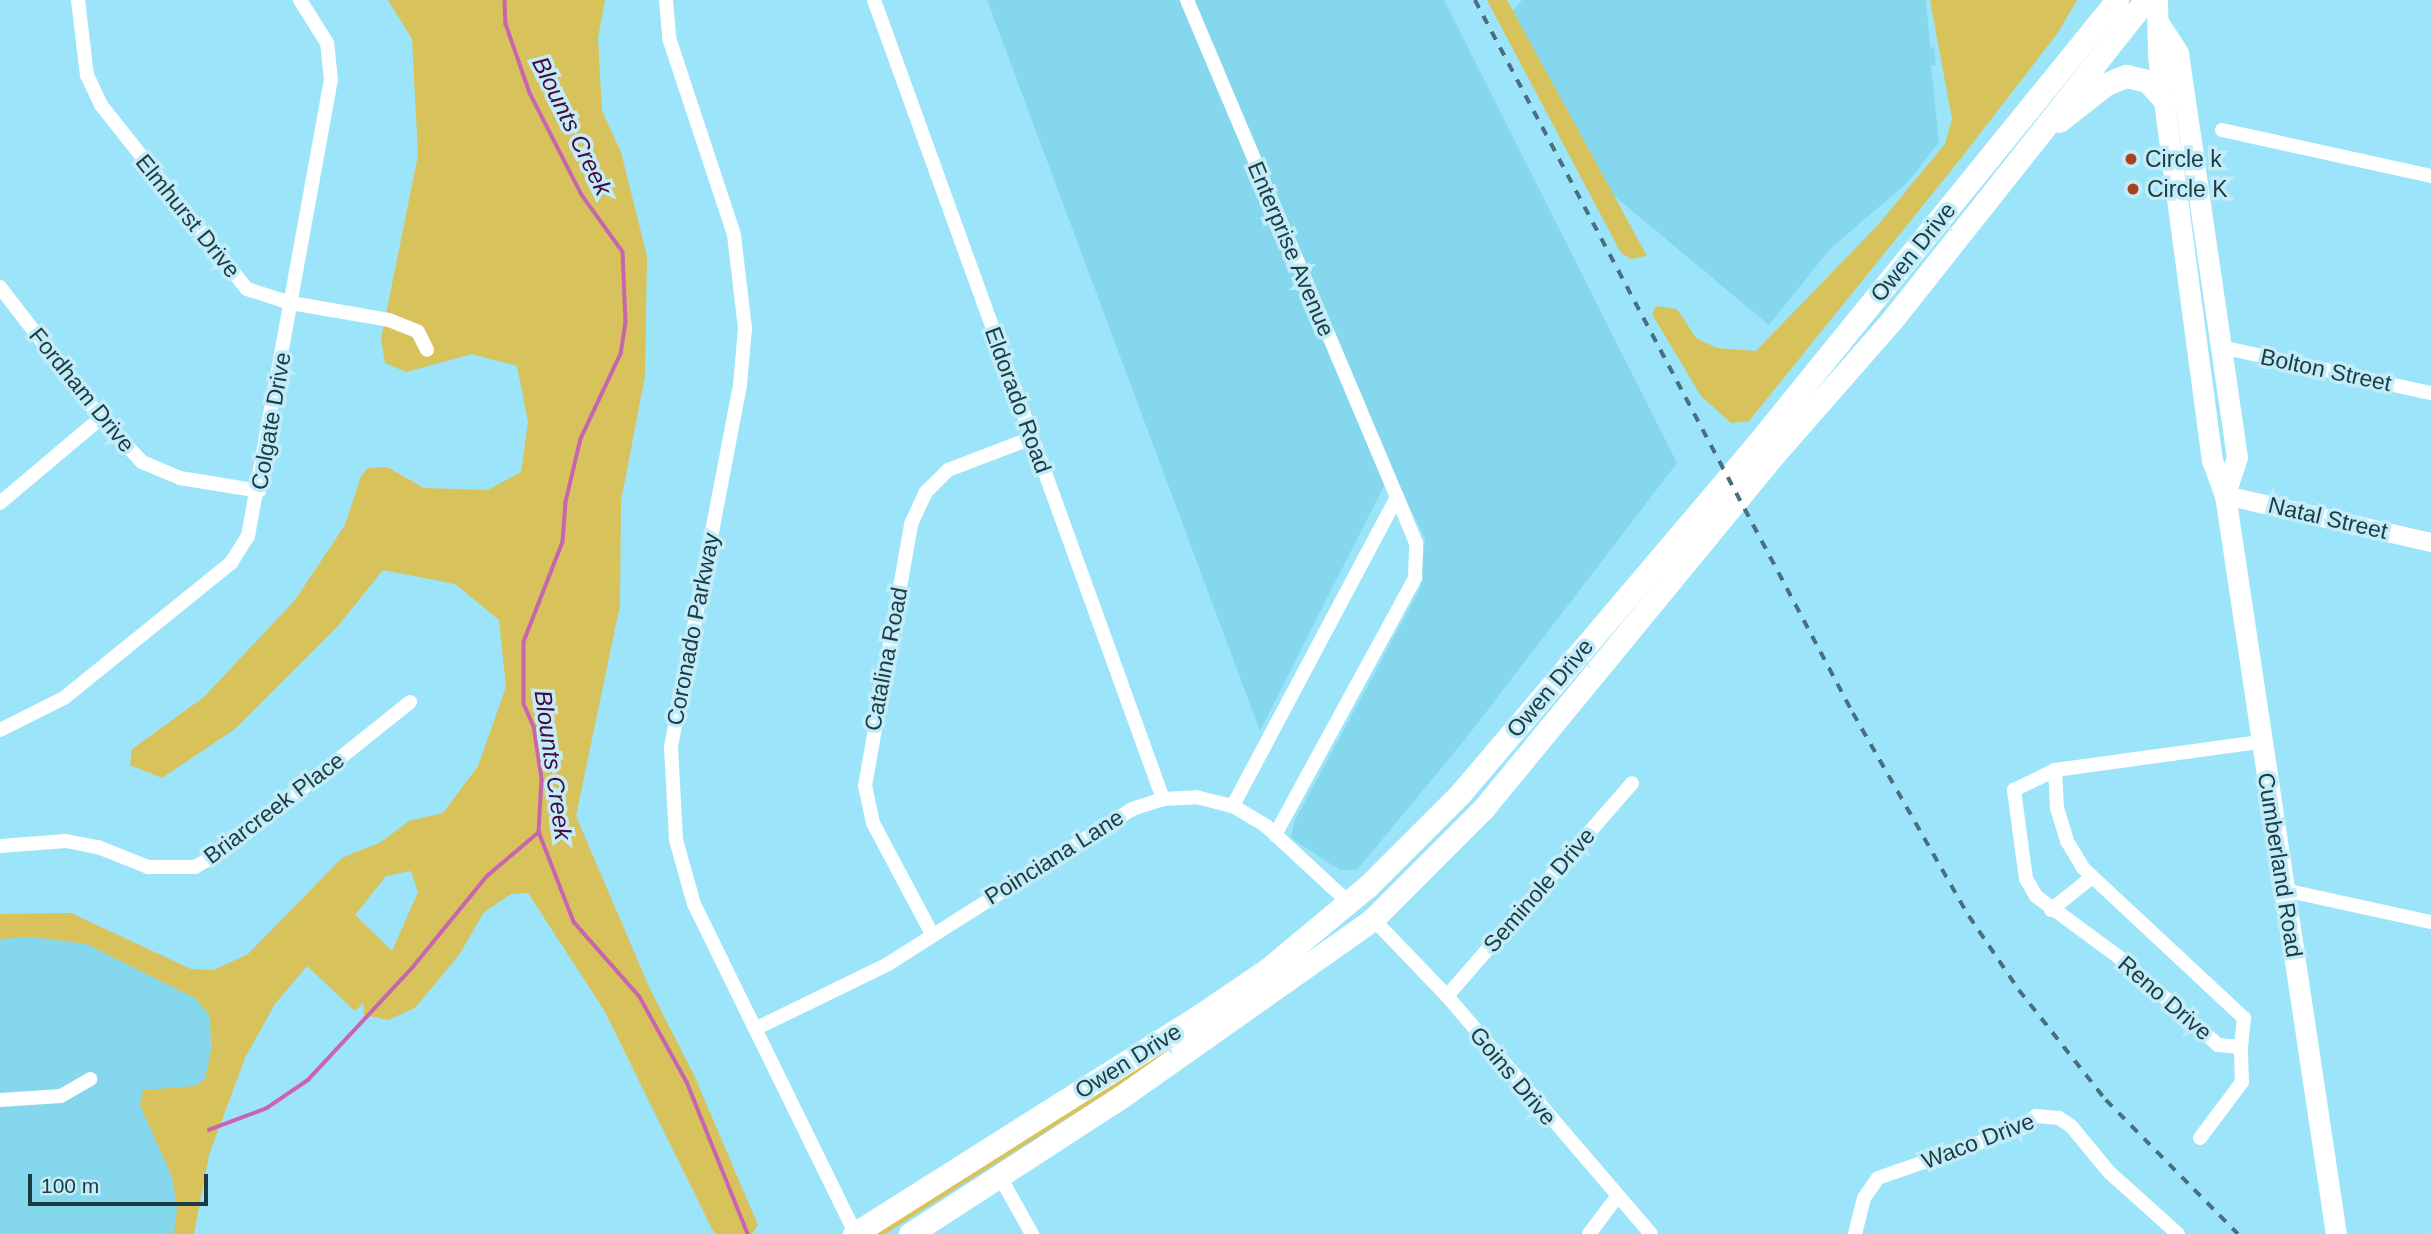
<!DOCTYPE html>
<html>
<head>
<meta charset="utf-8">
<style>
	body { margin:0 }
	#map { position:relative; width:2431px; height:1234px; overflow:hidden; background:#9ce4f9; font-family:Arial,sans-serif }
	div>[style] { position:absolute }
	.built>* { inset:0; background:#85d7ed }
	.green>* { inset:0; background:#d8c25b }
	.stream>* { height:3.5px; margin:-1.75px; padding:0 1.75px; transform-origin:1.75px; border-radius:1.75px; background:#c766af }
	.minor>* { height:14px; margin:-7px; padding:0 7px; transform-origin:7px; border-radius:7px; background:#fff }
	.secondary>* { height:19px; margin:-9.5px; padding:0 9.5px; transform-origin:9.5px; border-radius:9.5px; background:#fff }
	.primary>* { height:21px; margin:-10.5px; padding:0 10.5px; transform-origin:10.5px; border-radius:10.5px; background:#fff }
	.trunk>* { height:23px; margin:-11.5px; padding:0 11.5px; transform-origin:11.5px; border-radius:11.5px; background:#fff }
	.rail>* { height:3.5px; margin-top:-1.75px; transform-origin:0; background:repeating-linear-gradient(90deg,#45707c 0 9px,transparent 0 18px) }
	.dots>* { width:19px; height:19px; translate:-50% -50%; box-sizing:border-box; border:4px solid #c3ecf9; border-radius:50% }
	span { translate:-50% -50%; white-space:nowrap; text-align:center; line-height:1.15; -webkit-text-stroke:7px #c3ecf9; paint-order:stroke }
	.poi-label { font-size:23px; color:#1d3b43 }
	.left { translate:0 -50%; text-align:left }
	.street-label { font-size:23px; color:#1d3b43 }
	.water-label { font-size:24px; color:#48093c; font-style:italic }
	.scale { position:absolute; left:28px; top:1174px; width:180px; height:32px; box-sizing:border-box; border:4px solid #1d3b43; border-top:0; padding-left:9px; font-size:21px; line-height:24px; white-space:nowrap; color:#1d3b43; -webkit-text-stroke:5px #c3ecf9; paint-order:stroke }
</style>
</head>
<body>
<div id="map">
	<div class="built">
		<i style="clip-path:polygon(987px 0,1444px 0,1677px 463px,1467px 737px,1357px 870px,1340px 870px,1291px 838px,1294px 822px,1420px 589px,1425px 539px,1392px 470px,1260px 731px)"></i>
		<i style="clip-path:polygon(1522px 0,1926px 0,1930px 47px,1934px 48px,1936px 65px,1931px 66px,1939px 142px,1909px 181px,1830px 249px,1769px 325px,1606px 189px,1512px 12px)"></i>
		<i style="clip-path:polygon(32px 937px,86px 944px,195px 998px,210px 1016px,211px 1089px,182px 1234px,0 1234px,0 939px)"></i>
	</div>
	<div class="green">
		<i style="clip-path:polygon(evenodd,388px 0,605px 0,598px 38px,602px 111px,621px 152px,647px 256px,645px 376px,621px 501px,620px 605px,576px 816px,650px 989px,694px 1075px,758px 1225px,752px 1234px,716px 1234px,712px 1229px,604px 1010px,528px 893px,511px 894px,484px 912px,459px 955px,415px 1008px,388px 1020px,364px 1015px,363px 1003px,355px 1011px,307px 966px,275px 1004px,245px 1058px,209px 1155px,194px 1234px,174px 1234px,177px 1209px,172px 1177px,140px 1105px,143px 1090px,195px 1086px,205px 1079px,211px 1050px,210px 1016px,195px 998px,86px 944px,32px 937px,0 939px,0 914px,71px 913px,191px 969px,214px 970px,248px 954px,342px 858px,381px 842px,409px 821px,443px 813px,478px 766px,506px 687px,499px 620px,455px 584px,383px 570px,337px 627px,235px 729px,162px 778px,130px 765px,132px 749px,204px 697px,295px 600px,345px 525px,361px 476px,368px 468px,387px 467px,424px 488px,488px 490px,521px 472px,528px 422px,517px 366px,472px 354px,406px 372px,385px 363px,381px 339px,418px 155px,412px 39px,388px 0,411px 871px,418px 892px,392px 951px,355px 915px,386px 876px,411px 871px)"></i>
		<i style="clip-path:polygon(1487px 0,1507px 0,1647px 256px,1631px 259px,1621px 253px)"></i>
		<i style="clip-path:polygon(1930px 0,2077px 0,2057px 34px,1958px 162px,1749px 421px,1731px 423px,1701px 396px,1652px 314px,1656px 306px,1677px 309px,1696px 338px,1717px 348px,1756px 351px,1878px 225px,1945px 144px,1952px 119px)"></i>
		<i style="clip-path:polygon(1182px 1037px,1186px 1043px,885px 1234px,869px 1234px)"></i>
	</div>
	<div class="stream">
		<i style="left:505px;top:0;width:24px;rotate:88deg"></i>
		<i style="left:506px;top:24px;width:73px;rotate:70.8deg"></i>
		<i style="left:530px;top:93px;width:114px;rotate:63deg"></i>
		<i style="left:582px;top:195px;width:70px;rotate:54.3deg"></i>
		<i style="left:623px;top:252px;width:71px;rotate:87.6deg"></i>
		<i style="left:626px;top:323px;width:31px;rotate:99deg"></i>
		<i style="left:621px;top:354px;width:94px;rotate:115.2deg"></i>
		<i style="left:581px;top:439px;width:65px;rotate:103.4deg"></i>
		<i style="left:566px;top:502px;width:40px;rotate:94.3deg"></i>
		<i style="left:563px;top:542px;width:107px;rotate:111.3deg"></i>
		<i style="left:524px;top:642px;width:62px;rotate:90deg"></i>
		<i style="left:524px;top:704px;width:24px;rotate:66deg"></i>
		<i style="left:534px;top:726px;width:54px;rotate:81.4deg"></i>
		<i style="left:542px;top:779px;width:53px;rotate:93.2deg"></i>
		<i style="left:539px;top:832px;width:97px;rotate:68.7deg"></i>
		<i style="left:574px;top:922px;width:100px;rotate:48.7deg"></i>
		<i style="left:640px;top:997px;width:97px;rotate:61.1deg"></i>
		<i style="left:687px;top:1082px;width:164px;rotate:68.1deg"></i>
		<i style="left:209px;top:1130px;width:62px;rotate:-20.8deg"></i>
		<i style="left:267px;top:1108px;width:50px;rotate:-34.3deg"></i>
		<i style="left:308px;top:1080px;width:153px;rotate:-47.1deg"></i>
		<i style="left:412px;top:968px;width:119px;rotate:-50.8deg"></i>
		<i style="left:487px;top:876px;width:68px;rotate:-40.2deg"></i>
	</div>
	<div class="minor">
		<i style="left:78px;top:0;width:76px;rotate:83.2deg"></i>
		<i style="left:87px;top:75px;width:33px;rotate:65deg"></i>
		<i style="left:101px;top:105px;width:235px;rotate:51.6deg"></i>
		<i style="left:247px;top:289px;width:46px;rotate:17.7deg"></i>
		<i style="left:291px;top:303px;width:99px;rotate:9.8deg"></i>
		<i style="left:389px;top:320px;width:31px;rotate:22deg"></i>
		<i style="left:418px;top:332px;width:20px;rotate:63deg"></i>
		<i style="left:666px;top:0;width:38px;rotate:85deg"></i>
		<i style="left:669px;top:38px;width:207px;rotate:71.7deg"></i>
		<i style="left:734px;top:235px;width:94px;rotate:83.3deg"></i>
		<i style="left:745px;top:328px;width:57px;rotate:95deg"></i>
		<i style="left:740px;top:385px;width:369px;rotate:100.8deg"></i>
		<i style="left:671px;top:747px;width:93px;rotate:86.9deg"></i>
		<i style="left:676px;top:840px;width:66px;rotate:74.3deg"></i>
		<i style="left:694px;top:904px;width:366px;rotate:63.9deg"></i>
		<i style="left:874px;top:0;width:850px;rotate:70.11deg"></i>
		<i style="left:1187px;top:0;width:540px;rotate:67.09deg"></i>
		<i style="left:1397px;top:497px;width:350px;rotate:118deg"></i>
		<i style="left:2222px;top:130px;width:214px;rotate:12.4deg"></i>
		<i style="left:0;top:287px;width:165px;rotate:52.4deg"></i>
		<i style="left:101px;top:418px;width:60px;rotate:47deg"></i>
		<i style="left:142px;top:462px;width:41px;rotate:22.8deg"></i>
		<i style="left:180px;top:478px;width:80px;rotate:9.3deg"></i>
		<i style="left:2221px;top:347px;width:215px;rotate:12.4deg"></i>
		<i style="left:0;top:503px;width:132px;rotate:-40.1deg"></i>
		<i style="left:0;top:730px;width:72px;rotate:-26.6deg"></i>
		<i style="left:64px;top:698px;width:215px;rotate:-39deg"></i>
		<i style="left:231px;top:563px;width:32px;rotate:-58deg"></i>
		<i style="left:248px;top:536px;width:463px;rotate:-79.7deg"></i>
		<i style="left:331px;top:80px;width:37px;rotate:-96deg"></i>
		<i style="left:327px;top:43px;width:51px;rotate:-122.1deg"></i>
		<i style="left:2055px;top:770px;width:38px;rotate:87deg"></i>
		<i style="left:2057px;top:808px;width:34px;rotate:73deg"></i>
		<i style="left:2067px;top:841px;width:31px;rotate:59deg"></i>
		<i style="left:2083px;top:868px;width:220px;rotate:43deg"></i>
		<i style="left:2244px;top:1018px;width:29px;rotate:96deg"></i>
		<i style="left:2241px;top:1047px;width:23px;rotate:-175deg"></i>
		<i style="left:2218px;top:1045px;width:131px;rotate:-138.4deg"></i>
		<i style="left:2120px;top:958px;width:104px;rotate:-143.6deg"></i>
		<i style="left:2036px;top:896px;width:20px;rotate:-120deg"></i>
		<i style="left:2026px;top:879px;width:90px;rotate:-97.7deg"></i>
		<i style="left:2014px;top:790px;width:46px;rotate:-26deg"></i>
		<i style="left:2055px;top:770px;width:207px;rotate:-7.8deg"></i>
		<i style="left:1275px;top:835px;width:293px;rotate:-61.4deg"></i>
		<i style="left:1415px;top:578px;width:35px;rotate:-88deg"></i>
		<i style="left:1416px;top:543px;width:50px;rotate:-112.4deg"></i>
		<i style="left:0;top:846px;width:66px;rotate:-4.3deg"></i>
		<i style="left:66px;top:841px;width:33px;rotate:11deg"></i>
		<i style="left:98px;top:847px;width:54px;rotate:21.8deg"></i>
		<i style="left:148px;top:867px;width:47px"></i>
		<i style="left:195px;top:867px;width:39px;rotate:-30deg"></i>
		<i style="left:229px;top:847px;width:232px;rotate:-38.7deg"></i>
		<i style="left:2284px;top:890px;width:150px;rotate:12.3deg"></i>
		<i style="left:2051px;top:910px;width:53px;rotate:-38.8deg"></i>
		<i style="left:1373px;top:919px;width:107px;rotate:46.1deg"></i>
		<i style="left:1447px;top:996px;width:313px;rotate:49.4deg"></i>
		<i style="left:932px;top:934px;width:126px;rotate:-118deg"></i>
		<i style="left:873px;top:823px;width:38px;rotate:-102deg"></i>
		<i style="left:865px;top:786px;width:266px;rotate:-80deg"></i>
		<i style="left:911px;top:524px;width:35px;rotate:-65deg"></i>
		<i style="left:926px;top:492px;width:31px;rotate:-45deg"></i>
		<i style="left:948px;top:470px;width:90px;rotate:-20.9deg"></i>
		<i style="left:1447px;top:996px;width:282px;rotate:-49deg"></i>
		<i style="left:755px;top:1029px;width:148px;rotate:-26deg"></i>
		<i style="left:888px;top:964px;width:289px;rotate:-32.4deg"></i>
		<i style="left:1132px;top:809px;width:33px;rotate:-18deg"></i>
		<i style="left:1163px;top:799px;width:33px;rotate:-3deg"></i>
		<i style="left:1196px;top:797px;width:38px;rotate:14deg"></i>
		<i style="left:1233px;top:806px;width:39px;rotate:31deg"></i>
		<i style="left:1266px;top:826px;width:112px;rotate:42.8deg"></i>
		<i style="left:0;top:1100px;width:61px;rotate:-3.8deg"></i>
		<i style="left:61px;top:1096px;width:34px;rotate:-30deg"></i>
		<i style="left:2200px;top:1138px;width:70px;rotate:-53.1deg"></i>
		<i style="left:2242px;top:1082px;width:35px;rotate:-92deg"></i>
		<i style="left:999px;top:1175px;width:68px;rotate:60.8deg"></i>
		<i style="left:1589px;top:1234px;width:46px;rotate:-52.9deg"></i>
		<i style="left:1855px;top:1234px;width:37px;rotate:-76deg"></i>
		<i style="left:1864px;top:1198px;width:24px;rotate:-55deg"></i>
		<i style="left:1878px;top:1178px;width:151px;rotate:-19.3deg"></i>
		<i style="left:2021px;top:1128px;width:19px;rotate:-39deg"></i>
		<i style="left:2036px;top:1116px;width:23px;rotate:5deg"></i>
		<i style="left:2059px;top:1118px;width:14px;rotate:34deg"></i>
		<i style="left:2071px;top:1126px;width:60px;rotate:50.4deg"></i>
		<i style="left:2109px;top:1172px;width:93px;rotate:41.9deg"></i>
	</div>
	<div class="secondary">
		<i style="left:2225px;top:495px;width:211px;rotate:12.9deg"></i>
	</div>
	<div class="primary">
		<i style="left:2157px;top:0;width:56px;rotate:89deg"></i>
		<i style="left:2158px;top:56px;width:408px;rotate:82.4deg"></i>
		<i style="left:2212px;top:460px;width:37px;rotate:70deg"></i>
		<i style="left:2225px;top:495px;width:747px;rotate:81.46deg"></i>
		<i style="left:2160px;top:25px;width:33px;rotate:57deg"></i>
		<i style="left:2178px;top:53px;width:408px;rotate:81.7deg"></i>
		<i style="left:2237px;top:457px;width:40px;rotate:108deg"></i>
	</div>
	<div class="trunk">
		<i style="left:2059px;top:121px;width:60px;rotate:-38.2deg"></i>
		<i style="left:2106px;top:84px;width:22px;rotate:-22deg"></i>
		<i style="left:2126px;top:76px;width:22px;rotate:13deg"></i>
		<i style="left:2147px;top:81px;width:25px;rotate:47deg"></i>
		<i style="left:854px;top:1234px;width:404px;rotate:-32.3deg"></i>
		<i style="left:1196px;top:1018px;width:87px;rotate:-34.2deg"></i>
		<i style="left:1268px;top:969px;width:130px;rotate:-39.7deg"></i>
		<i style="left:1368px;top:886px;width:130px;rotate:-45deg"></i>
		<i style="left:1460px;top:794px;width:458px;rotate:-49.7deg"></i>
		<i style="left:1756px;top:445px;width:573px;rotate:-50.95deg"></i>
		<i style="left:910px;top:1234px;width:252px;rotate:-33deg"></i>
		<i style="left:1121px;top:1097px;width:309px;rotate:-35.2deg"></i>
		<i style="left:1373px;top:919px;width:156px;rotate:-45deg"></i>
		<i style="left:1483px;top:809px;width:446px;rotate:-50.6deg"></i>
		<i style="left:1766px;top:464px;width:191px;rotate:-48.8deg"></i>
		<i style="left:1892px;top:320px;width:409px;rotate:-51.6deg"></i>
	</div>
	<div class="rail">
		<i style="left:1475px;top:0;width:807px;rotate:62.07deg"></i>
		<i style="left:1853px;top:713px;width:234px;rotate:60.3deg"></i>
		<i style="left:1969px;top:916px;width:89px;rotate:56deg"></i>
		<i style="left:2019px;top:990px;width:140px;rotate:51.7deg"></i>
		<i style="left:2106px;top:1100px;width:188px;rotate:45.4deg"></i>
	</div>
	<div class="dots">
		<i style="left:2131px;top:159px;background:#a94221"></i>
		<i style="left:2133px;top:189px;background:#a94221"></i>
	</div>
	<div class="poi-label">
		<span class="left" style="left:2145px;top:159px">Circle k</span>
		<span class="left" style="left:2147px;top:189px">Circle K</span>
	</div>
	<div class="street-label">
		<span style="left:188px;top:216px;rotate:51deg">Elmhurst Drive</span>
		<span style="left:1291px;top:249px;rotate:67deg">Enterprise Avenue</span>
		<span style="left:1913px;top:252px;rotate:-51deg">Owen Drive</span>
		<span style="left:2326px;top:370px;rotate:12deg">Bolton Street</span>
		<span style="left:82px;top:390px;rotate:51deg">Fordham Drive</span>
		<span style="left:1018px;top:400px;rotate:70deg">Eldorado Road</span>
		<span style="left:271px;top:421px;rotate:-80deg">Colgate Drive</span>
		<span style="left:2328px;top:518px;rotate:13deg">Natal Street</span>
		<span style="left:693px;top:629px;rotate:-79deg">Coronado Parkway</span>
		<span style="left:886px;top:659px;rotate:-79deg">Catalina Road</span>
		<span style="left:1550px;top:688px;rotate:-50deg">Owen Drive</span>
		<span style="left:274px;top:808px;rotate:-37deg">Briarcreek Place</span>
		<span style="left:1054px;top:857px;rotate:-32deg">Poinciana Lane</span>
		<span style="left:2280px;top:865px;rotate:81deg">Cumberland Road</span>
		<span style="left:1539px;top:890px;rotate:-49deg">Seminole Drive</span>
		<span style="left:2165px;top:998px;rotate:41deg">Reno Drive</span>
		<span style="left:1128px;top:1061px;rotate:-32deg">Owen Drive</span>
		<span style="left:1513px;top:1076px;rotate:50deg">Goins Drive</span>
		<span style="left:1978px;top:1141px;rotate:-21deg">Waco Drive</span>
	</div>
	<div class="water-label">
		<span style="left:572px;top:126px;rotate:64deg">Blounts Creek</span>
		<span style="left:553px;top:765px;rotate:82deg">Blounts Creek</span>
	</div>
	<div class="scale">100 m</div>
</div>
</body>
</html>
